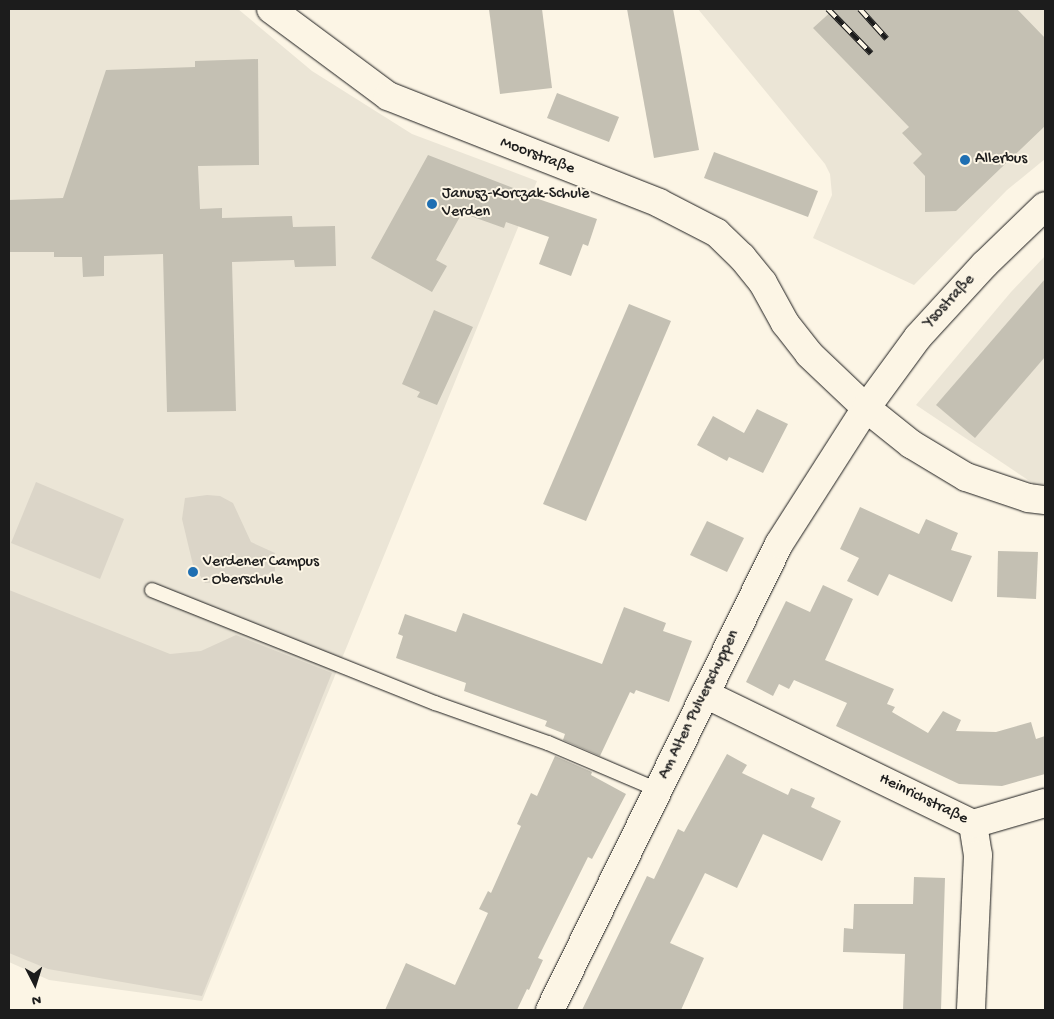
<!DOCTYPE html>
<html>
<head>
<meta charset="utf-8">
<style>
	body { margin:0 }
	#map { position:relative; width:1054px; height:1019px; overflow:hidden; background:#fcf5e5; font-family:"Gochi Hand",sans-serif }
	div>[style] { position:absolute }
	.built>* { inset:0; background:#ebe5d6 }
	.green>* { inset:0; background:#dbd5c8 }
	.building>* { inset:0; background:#c4c0b3 }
	.roads { filter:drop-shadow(0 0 1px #1c1c1c) drop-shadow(0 0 1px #1c1c1c) }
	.lane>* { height:14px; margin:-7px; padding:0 7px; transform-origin:7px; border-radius:7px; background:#fcf5e5 }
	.street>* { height:28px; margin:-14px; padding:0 14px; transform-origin:14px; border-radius:14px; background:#fcf5e5 }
	.rail>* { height:5.5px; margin-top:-2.75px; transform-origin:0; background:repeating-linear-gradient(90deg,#fcf5e5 0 11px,#1c1c1c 0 22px); box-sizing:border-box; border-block:1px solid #1c1c1c }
	.dots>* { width:14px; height:14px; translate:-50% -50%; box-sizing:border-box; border:2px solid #fcf5e5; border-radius:50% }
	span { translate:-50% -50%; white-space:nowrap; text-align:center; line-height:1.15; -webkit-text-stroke:4px #fcf5e5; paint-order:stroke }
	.street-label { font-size:16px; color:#1c1c1c }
	.poi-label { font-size:16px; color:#1c1c1c }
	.left { translate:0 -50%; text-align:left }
	.frame { position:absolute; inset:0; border:10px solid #1c1c1c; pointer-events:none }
	.north { position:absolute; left:10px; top:959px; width:50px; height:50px; -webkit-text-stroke:4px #fcf5e5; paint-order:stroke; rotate:175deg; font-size:14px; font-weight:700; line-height:20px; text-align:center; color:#1c1c1c }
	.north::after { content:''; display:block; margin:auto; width:18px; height:22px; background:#1c1c1c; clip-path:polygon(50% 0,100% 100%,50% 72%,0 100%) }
</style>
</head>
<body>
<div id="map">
	<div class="built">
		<i style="clip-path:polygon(9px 9px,238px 9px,312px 71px,412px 134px,537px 181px,202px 1001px,49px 980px,9px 962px)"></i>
		<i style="clip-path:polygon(698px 9px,1045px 9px,1045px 159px,1007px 190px,914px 285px,813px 238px,832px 195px,830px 174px,825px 164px)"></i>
		<i style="clip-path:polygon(1045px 256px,1045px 484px,1034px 484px,916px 405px,1011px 292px)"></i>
	</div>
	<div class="green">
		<i style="clip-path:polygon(36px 482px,124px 519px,100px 579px,11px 543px)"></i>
		<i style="clip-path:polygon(207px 495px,220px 496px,233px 503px,251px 542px,275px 553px,275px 571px,251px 581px,205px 583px,193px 565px,182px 519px,185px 498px)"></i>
		<i style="clip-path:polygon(9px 590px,170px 654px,201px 651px,236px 635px,332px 673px,202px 996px,48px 969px,9px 953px)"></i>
	</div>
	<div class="building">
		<i style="clip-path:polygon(489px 9px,542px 9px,552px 88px,500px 94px)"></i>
		<i style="clip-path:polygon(627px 9px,673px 9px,699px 150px,654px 158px)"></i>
		<i style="clip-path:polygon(834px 9px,1017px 9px,1045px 38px,1045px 126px,956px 211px,925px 212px,925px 176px,913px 163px,922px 154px,902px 133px,909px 127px,813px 28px)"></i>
		<i style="clip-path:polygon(258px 59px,259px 165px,198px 166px,200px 209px,222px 208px,222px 218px,292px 216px,293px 227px,335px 226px,336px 266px,295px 267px,294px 260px,232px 262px,236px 411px,167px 412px,163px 254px,104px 256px,104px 276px,83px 277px,82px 257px,54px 257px,54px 252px,9px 252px,9px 200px,63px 198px,106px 70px,195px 67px,195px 61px)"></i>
		<i style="clip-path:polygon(557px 93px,619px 117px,609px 142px,547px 118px)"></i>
		<i style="clip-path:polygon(714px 152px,818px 191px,808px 217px,704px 178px)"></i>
		<i style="clip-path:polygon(428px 155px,516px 189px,515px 191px,597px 219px,588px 246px,583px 244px,571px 276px,539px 264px,549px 237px,506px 222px,504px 228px,462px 213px,436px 260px,447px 266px,432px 292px,371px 258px)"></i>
		<i style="clip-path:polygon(1045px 279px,1045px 357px,975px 438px,936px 405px)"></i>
		<i style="clip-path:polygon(629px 304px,671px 321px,586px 521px,543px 504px)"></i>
		<i style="clip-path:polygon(434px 310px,473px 327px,437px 405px,417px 397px,420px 392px,402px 384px)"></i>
		<i style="clip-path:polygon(757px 409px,788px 424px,763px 473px,729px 457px,727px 461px,697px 445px,713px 416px,744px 433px)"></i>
		<i style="clip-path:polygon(860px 507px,919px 534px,926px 519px,958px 533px,951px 550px,972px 556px,952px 602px,889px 574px,878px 596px,847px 581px,859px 558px,840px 549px)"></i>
		<i style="clip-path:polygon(707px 521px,744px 538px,727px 572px,690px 555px)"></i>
		<i style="clip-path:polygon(998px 551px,1038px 552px,1036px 599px,997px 597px)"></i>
		<i style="clip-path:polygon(823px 585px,853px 599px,825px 660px,894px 689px,887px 704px,895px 707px,892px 712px,928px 733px,943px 711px,961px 720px,956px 731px,996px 732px,1031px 722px,1036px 739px,1045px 736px,1045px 774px,1002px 786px,959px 784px,836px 726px,847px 703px,794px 680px,789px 689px,779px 684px,773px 696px,746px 682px,786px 601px,810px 612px)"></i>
		<i style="clip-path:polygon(624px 607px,666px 623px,663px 631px,692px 641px,669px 702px,636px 690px,634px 694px,630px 692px,600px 756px,563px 740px,565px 734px,545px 726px,547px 721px,464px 691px,466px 683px,396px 658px,403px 636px,398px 634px,405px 614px,456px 632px,463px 613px,602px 664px)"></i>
		<i style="clip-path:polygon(727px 754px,747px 765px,742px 773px,788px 795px,791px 788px,815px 798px,811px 807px,841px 821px,822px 861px,763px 834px,737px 888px,705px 873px,670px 943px,704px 958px,681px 1010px,582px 1010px,647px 876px,654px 879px,678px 829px,684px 832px)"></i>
		<i style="clip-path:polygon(555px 756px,592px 772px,591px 775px,626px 794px,592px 859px,588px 857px,538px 958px,543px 960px,529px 990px,527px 989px,517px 1010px,385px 1010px,406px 963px,455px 985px,488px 913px,479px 909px,488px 891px,491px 893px,521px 826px,517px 824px,531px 793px,537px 796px)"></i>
		<i style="clip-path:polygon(914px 877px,945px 878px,941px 1010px,903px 1010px,905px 954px,843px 952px,844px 928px,853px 929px,854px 904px,913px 904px)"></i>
	</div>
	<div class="roads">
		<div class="lane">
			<i style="left:152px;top:590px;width:305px;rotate:21.8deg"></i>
			<i style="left:435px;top:703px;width:120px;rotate:19.5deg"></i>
			<i style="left:548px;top:743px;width:120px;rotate:23.1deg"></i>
		</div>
		<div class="street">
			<i style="left:271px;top:9px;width:146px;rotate:36.6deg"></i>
			<i style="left:388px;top:96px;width:291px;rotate:21.5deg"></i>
			<i style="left:659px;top:203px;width:65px;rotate:27.3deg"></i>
			<i style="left:717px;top:233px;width:35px;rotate:44deg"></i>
			<i style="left:742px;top:257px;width:33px;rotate:51deg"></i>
			<i style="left:763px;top:283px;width:46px;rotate:61.2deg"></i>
			<i style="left:785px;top:323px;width:39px;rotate:52deg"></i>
			<i style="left:809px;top:354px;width:79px;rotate:43.5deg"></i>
			<i style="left:866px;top:408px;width:58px;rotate:38.7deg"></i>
			<i style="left:911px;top:444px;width:64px;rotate:31deg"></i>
			<i style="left:966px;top:477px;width:65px;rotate:18.7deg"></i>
			<i style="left:1028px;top:498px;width:17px;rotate:7deg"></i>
			<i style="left:705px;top:694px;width:298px;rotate:25.9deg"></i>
			<i style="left:973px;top:824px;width:31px;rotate:81deg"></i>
			<i style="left:978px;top:855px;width:155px;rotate:92.6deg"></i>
			<i style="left:973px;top:824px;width:75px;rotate:-16.3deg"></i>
			<i style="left:550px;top:1010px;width:519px;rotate:-63.83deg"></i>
			<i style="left:779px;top:544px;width:161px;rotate:-57.4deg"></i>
			<i style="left:866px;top:408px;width:88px;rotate:-53.8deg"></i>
			<i style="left:918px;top:337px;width:99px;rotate:-47.5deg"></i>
			<i style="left:985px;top:264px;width:83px;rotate:-44deg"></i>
		</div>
	</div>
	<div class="rail">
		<i style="left:828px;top:9px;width:62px;rotate:45.7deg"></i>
		<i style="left:860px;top:9px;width:40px;rotate:48deg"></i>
	</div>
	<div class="dots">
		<i style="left:965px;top:160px;background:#1f6fb2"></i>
		<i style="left:432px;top:204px;background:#1f6fb2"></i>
		<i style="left:193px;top:572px;background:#1f6fb2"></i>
	</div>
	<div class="street-label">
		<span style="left:537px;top:157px;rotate:21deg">Moorstraße</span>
		<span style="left:950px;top:302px;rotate:-47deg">Ysostraße</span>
		<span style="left:700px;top:705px;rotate:-64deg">Am Alten Pulverschuppen</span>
		<span style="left:923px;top:800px;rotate:26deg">Heinrichstraße</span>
	</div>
	<div class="poi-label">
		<span class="left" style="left:975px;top:160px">Allerbus</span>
		<span class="left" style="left:442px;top:204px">Janusz-Korczak-Schule<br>Verden</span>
		<span class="left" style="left:203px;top:572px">Verdener Campus<br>- Oberschule</span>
	</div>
	<div class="frame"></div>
	<div class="north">N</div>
</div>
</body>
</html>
